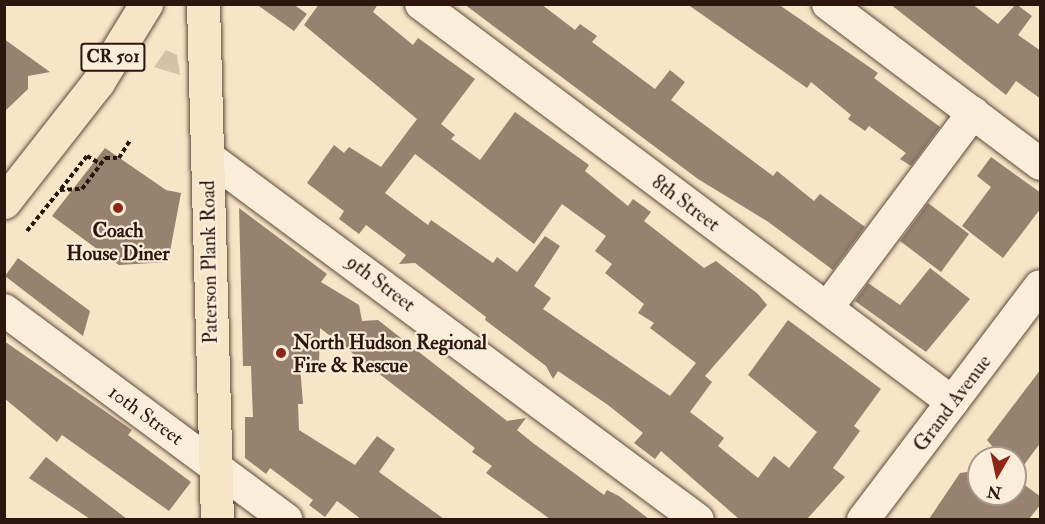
<!DOCTYPE html>
<html>
<head>
<meta charset="utf-8">
<style>
	body { margin:0 }
	#map { position:relative; width:1045px; height:524px; overflow:hidden; background:#f7e5c7; font-family:"IM FELL Double Pica",serif }
	div>[style] { position:absolute }
	.green>* { inset:0; background:#d4c2a8 }
	.building>* { inset:0; background:#96826e }
	.path>* { height:4px; margin-top:-2px; transform-origin:0; background:repeating-linear-gradient(90deg,#2c160e 0 4.5px,transparent 0 7.5px) }
	.roads { filter:drop-shadow(0 0 2px #5f4a3c) drop-shadow(0 0 2px #5f4a3c) }
	.minor>* { height:32px; margin:-16px; padding:0 16px; transform-origin:16px; border-radius:16px; background:#faeedb }
	.major>* { height:33px; margin:-16.5px; padding:0 16.5px; transform-origin:16.5px; border-radius:16.5px; background:#f7e5c7 }
	.dots>* { width:16px; height:16px; translate:-50% -50%; box-sizing:border-box; border:3px solid #faeedb; border-radius:50% }
	span { translate:-50% -50%; white-space:nowrap; text-align:center; line-height:1.15; -webkit-text-stroke:4.5px #faeedb; paint-order:stroke }
	.shield-label span { padding:2px 4px; background:#faeedb; border:2px solid; border-radius:4px; -webkit-text-stroke-width:0 }
	.shield-label { font-size:18px; color:#2c160e; font-weight:700 }
	.street-label { font-size:20px; color:#2c160e }
	.poi-label { font-size:20px; color:#2c160e; font-weight:700 }
	.left { translate:0 -50%; text-align:left }
	.frame { position:absolute; inset:0; border:6px solid #2c160e; pointer-events:none }
	.north { position:absolute; left:967px; top:446px; width:60px; height:60px; box-sizing:border-box; background:#faeedb; border:2px solid #a89889; border-radius:50%; rotate:189deg; font-size:16px; font-weight:700; line-height:24px; text-align:center; color:#2c160e }
	.north::after { content:''; display:block; margin:auto; width:21px; height:27px; background:#8f2418; clip-path:polygon(50% 0,100% 100%,50% 72%,0 100%) }
</style>
</head>
<body>
<div id="map">
	<div class="green">
		<i style="clip-path:polygon(166px 50px,177px 55px,180px 75px,154px 67px)"></i>
	</div>
	<div class="building">
		<i style="clip-path:polygon(256px 4px,293px 4px,307px 14px,294px 31px)"></i>
		<i style="clip-path:polygon(evenodd,319px 4px,378px 4px,373px 12px,413px 45px,418px 38px,475px 79px,441px 124px,455px 135px,451px 139px,480px 160px,515px 112px,589px 165px,585px 171px,628px 206px,633px 199px,651px 212px,644px 221px,704px 268px,716px 261px,758px 294px,767px 305px,705px 376px,712px 382px,690px 412px,724px 438px,718px 446px,758px 478px,774px 456px,789px 468px,817px 432px,748px 375px,788px 320px,881px 389px,854px 426px,860px 431px,833px 468px,845px 477px,807px 519px,739px 519px,661px 451px,655px 459px,634px 443px,643px 433px,608px 405px,558px 371px,553px 379px,546px 366px,485px 320px,486px 317px,415px 263px,399px 264px,406px 255px,366px 225px,359px 234px,339px 219px,344px 211px,307px 183px,334px 145px,344px 153px,349px 147px,381px 167px,417px 119px,304px 25px,319px 4px,415px 154px,534px 244px,562px 204px,606px 236px,595px 251px,612px 264px,605px 273px,644px 304px,638px 313px,654px 323px,650px 328px,696px 363px,670px 396px,543px 309px,551px 298px,534px 286px,560px 246px,545px 236px,517px 272px,497px 257px,493px 263px,431px 220px,428px 225px,385px 193px,415px 154px)"></i>
		<i style="clip-path:polygon(464px 4px,541px 4px,575px 30px,580px 24px,597px 36px,592px 42px,655px 89px,670px 70px,685px 82px,671px 100px,773px 176px,777px 171px,814px 201px,820px 194px,865px 227px,833px 270px,767px 221px,698px 179px)"></i>
		<i style="clip-path:polygon(687px 4px,778px 4px,878px 73px,874px 78px,940px 127px,911px 166px,900px 159px,906px 153px,869px 126px,865px 131px,848px 119px,851px 115px,811px 82px,807px 88px)"></i>
		<i style="clip-path:polygon(890px 4px,972px 4px,998px 24px,1016px 4px,1032px 16px,1018px 35px,1041px 51px,1041px 99px,1016px 81px,1006px 95px)"></i>
		<i style="clip-path:polygon(4px 39px,50px 72px,28px 76px,28px 89px,4px 112px)"></i>
		<i style="clip-path:polygon(105px 148px,166px 190px,181px 193px,168px 262px,119px 265px,52px 216px)"></i>
		<i style="clip-path:polygon(991px 157px,1041px 193px,1041px 208px,1003px 258px,962px 226px,991px 187px,977px 176px)"></i>
		<i style="clip-path:polygon(928px 203px,969px 234px,941px 272px,900px 241px)"></i>
		<i style="clip-path:polygon(239px 208px,327px 274px,321px 282px,359px 305px,362px 321px,378px 320px,507px 421px,526px 418px,517px 430px,533px 443px,604px 495px,607px 490px,619px 496px,649px 519px,550px 519px,486px 473px,492px 466px,472px 452px,475px 448px,320px 328px,319px 364px,300px 365px,303px 404px,298px 404px,299px 430px,355px 465px,377px 436px,395px 449px,379px 472px,444px 519px,361px 519px,337px 501px,325px 517px,309px 505px,313px 500px,270px 468px,266px 474px,245px 458px,245px 417px,253px 417px,252px 394px,251px 366px,243px 366px)"></i>
		<i style="clip-path:polygon(18px 258px,90px 311px,83px 336px,5px 276px)"></i>
		<i style="clip-path:polygon(930px 268px,970px 299px,926px 352px,855px 301px,868px 283px,900px 305px)"></i>
		<i style="clip-path:polygon(4px 341px,132px 430px,128px 435px,191px 482px,169px 511px,62px 435px,57px 442px,4px 398px)"></i>
		<i style="clip-path:polygon(1041px 369px,1041px 442px,1015px 477px,1015px 458px,984px 458px,993px 447px,987px 440px)"></i>
		<i style="clip-path:polygon(46px 457px,127px 519px,90px 519px,29px 478px)"></i>
		<i style="clip-path:polygon(967px 472px,979px 481px,979px 494px,1015px 494px,1015px 478px,1041px 497px,1041px 504px,1029px 519px,929px 519px,960px 473px)"></i>
	</div>
	<div class="path">
		<i style="left:61px;top:189px;width:42px;rotate:-51.8deg"></i>
		<i style="left:87px;top:156px;width:16px;rotate:30deg"></i>
		<i style="left:27px;top:231px;width:53px;rotate:-51.2deg"></i>
		<i style="left:60px;top:190px;width:22px;rotate:-3deg"></i>
		<i style="left:82px;top:189px;width:39px;rotate:-53deg"></i>
		<i style="left:105px;top:158px;width:14px"></i>
		<i style="left:119px;top:158px;width:22px;rotate:-58deg"></i>
	</div>
	<div class="roads">
		<div class="minor">
			<i style="left:421px;top:4px;width:664px;rotate:36.85deg"></i>
			<i style="left:828px;top:4px;width:266px;rotate:37deg"></i>
			<i style="left:207px;top:156px;width:611px;rotate:36.55deg"></i>
			<i style="left:827px;top:308px;width:244px;rotate:-53.2deg"></i>
			<i style="left:4px;top:310px;width:352px;rotate:36.6deg"></i>
			<i style="left:863px;top:520px;width:293px;rotate:-52.9deg"></i>
		</div>
		<div class="major">
			<i style="left:203px;top:4px;width:516px;rotate:88.45deg"></i>
			<i style="left:4px;top:202px;width:152px;rotate:-51.9deg"></i>
			<i style="left:98px;top:82px;width:92px;rotate:-58.4deg"></i>
		</div>
	</div>
	<div class="dots">
		<i style="left:118px;top:208px;background:#8f2418"></i>
		<i style="left:281px;top:353px;background:#8f2418"></i>
	</div>
	<div class="shield-label">
		<span style="left:113px;top:57px">CR 501</span>
	</div>
	<div class="street-label">
		<span style="left:686px;top:203px;rotate:37deg">8th Street</span>
		<span style="left:209px;top:262px;rotate:-91deg">Paterson Plank Road</span>
		<span style="left:381px;top:283px;rotate:37deg">9th Street</span>
		<span style="left:952px;top:403px;rotate:-53deg">Grand Avenue</span>
		<span style="left:146px;top:415px;rotate:36deg">10th Street</span>
	</div>
	<div class="poi-label">
		<span style="left:118px;top:242px">Coach<br>House Diner</span>
		<span class="left" style="left:293px;top:354px">North Hudson Regional<br>Fire &amp; Rescue</span>
	</div>
	<div class="frame"></div>
	<div class="north">N</div>
</div>
</body>
</html>
